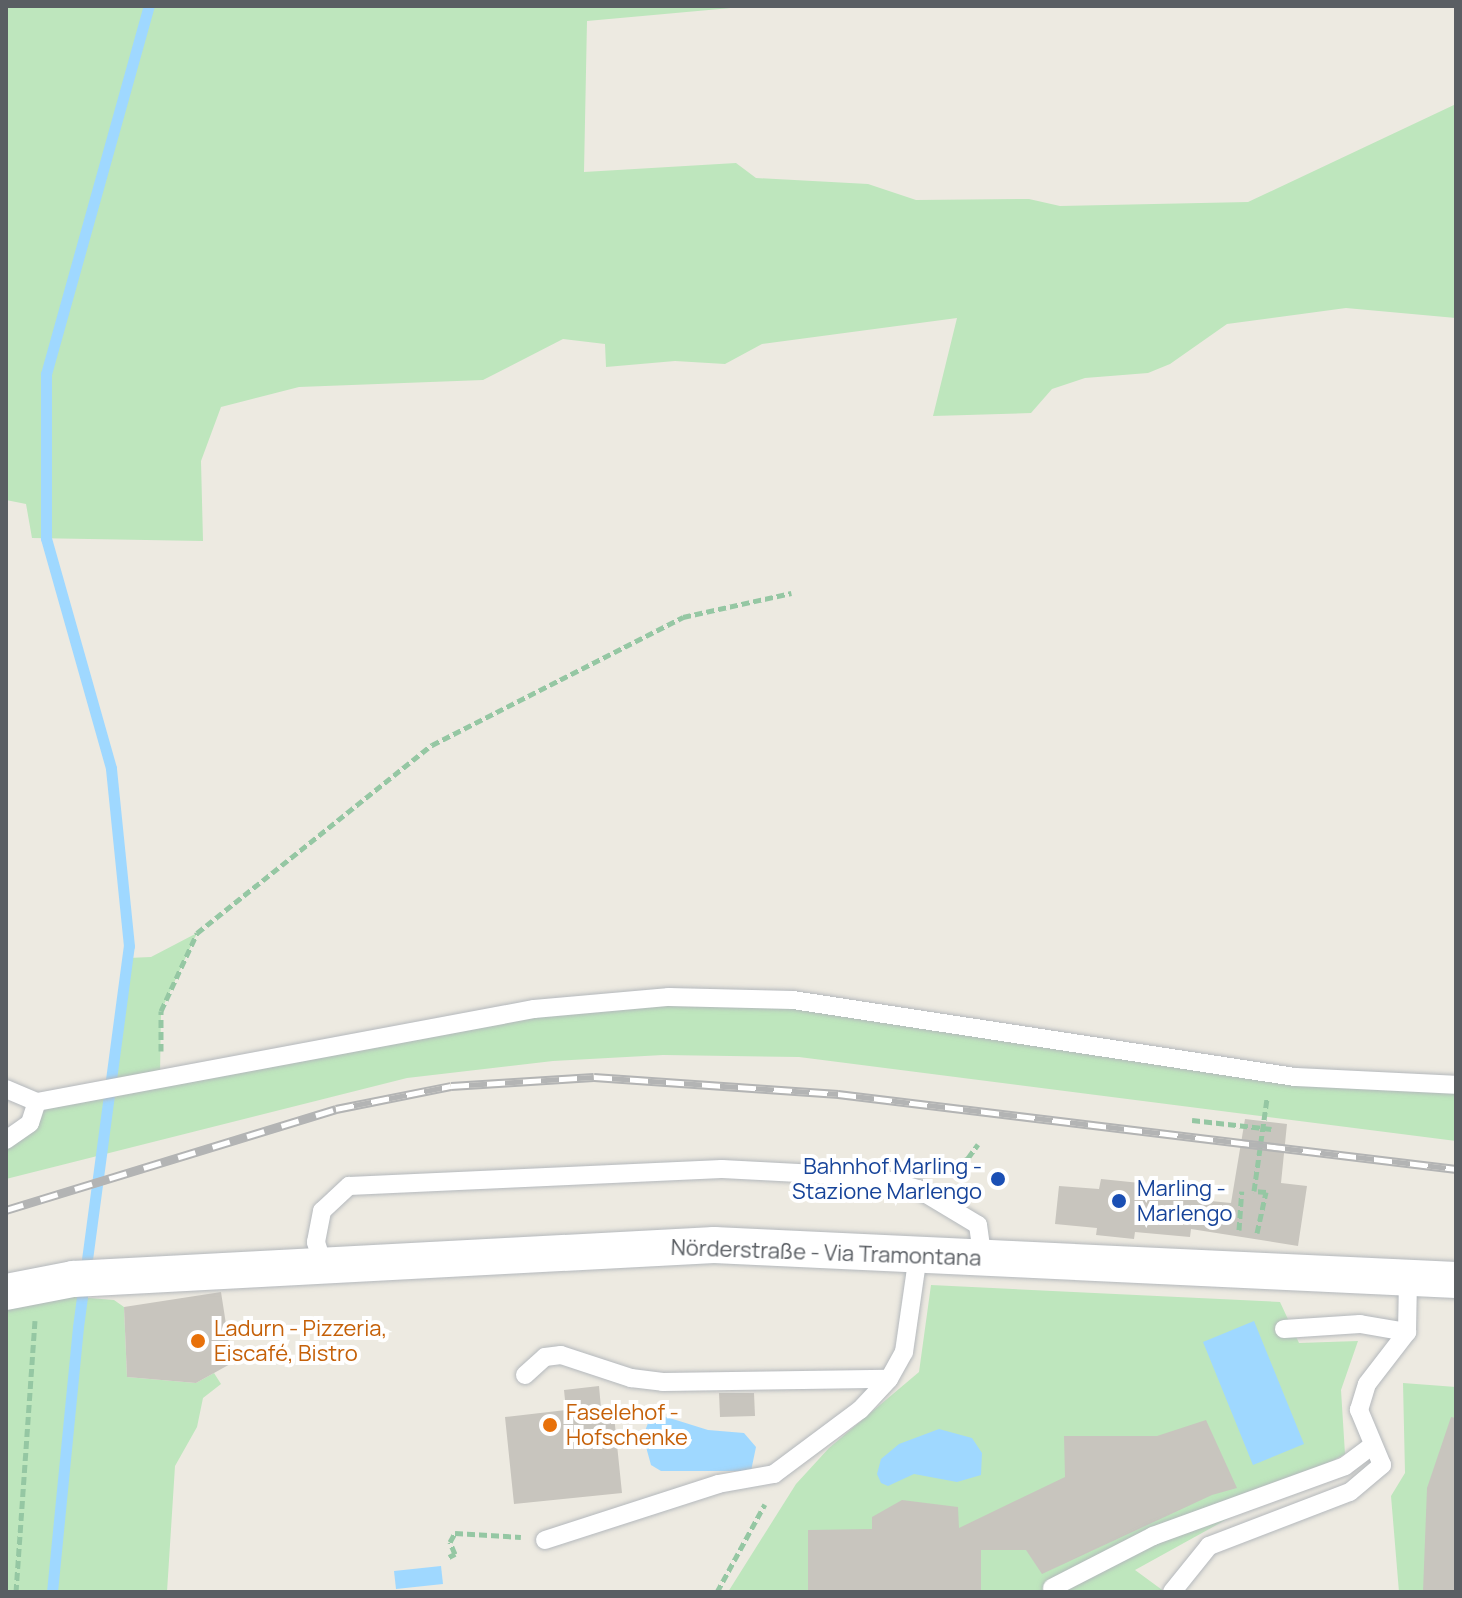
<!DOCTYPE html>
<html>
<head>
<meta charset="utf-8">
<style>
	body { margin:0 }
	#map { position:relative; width:1462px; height:1598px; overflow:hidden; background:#edeae1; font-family:Manrope,sans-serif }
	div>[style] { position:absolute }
	.green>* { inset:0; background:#bee6bd }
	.water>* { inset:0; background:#9fd8ff }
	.stream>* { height:11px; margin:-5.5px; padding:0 5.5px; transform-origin:5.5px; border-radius:5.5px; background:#9fd8ff }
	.building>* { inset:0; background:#c8c5be }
	.path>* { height:5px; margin-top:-2.5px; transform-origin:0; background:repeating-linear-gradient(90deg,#95c7a3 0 8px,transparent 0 12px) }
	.roads { filter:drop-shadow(0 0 2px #b4b8bc) drop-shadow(0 0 2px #b4b8bc) }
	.lane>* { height:18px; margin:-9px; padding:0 9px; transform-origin:9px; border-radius:9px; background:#fff }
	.street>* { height:36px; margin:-18px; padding:0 18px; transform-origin:18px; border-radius:18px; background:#fff }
	.rail>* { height:9px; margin-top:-4.5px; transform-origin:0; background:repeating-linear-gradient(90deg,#fff 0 18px,#b3b4b4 0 36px); box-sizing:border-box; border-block:2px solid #b3b4b4 }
	.dots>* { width:22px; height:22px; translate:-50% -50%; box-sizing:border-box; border:4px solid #fff; border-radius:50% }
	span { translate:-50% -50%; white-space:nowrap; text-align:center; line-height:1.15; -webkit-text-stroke:8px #fff; paint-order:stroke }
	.transit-label { font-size:22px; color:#164399 }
	.right { translate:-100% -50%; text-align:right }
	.left { translate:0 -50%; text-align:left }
	.street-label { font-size:22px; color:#5a5e63 }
	.food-label { font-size:22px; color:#c56008 }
	.frame { position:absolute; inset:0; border:8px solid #5a5e63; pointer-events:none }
</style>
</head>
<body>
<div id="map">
	<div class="green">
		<i style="clip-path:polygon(6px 6px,753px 6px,587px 21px,584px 172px,736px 163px,756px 178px,868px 184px,916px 200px,1029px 199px,1060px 206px,1248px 202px,1456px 104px,1456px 318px,1346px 308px,1227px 324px,1170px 364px,1148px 373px,1085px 378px,1052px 389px,1031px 413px,933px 416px,957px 318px,762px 344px,725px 364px,675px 361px,606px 367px,605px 344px,563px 339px,483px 380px,299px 387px,221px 407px,201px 461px,203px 541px,32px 538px,26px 504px,6px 500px)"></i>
		<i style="clip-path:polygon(197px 933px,161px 1011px,160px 1077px,534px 1009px,793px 1000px,1295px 1077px,1456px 1085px,1456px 1141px,799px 1057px,663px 1055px,553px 1061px,407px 1078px,6px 1179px,6px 1140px,37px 1102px,108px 1084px,128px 958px,151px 957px)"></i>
		<i style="clip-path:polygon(931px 1285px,1280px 1302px,1299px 1343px,1358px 1341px,1341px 1390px,1345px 1454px,1135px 1570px,1165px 1592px,728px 1592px,796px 1484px,829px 1448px,919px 1372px)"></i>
		<i style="clip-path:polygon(64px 1296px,114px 1300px,124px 1307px,127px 1377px,196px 1383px,214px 1373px,221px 1384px,203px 1398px,197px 1427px,175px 1466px,167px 1592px,6px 1592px,6px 1305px)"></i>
		<i style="clip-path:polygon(1403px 1383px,1456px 1387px,1456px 1592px,1399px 1592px,1391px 1496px,1405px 1473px)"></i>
	</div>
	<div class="water">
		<i style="clip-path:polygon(1254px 1321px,1304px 1444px,1253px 1465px,1203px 1342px)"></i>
		<i style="clip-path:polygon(660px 1415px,708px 1430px,744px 1433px,756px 1447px,751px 1471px,661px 1471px,651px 1465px,643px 1436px,650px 1418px)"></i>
		<i style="clip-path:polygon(939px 1429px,972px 1438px,982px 1453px,981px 1475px,957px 1482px,914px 1474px,888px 1486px,881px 1483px,877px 1474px,881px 1459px,899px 1444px)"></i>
		<i style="clip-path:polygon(441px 1566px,443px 1584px,396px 1589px,394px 1571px)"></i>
	</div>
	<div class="stream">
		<i style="left:52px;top:1592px;width:266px;rotate:-84.4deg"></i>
		<i style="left:78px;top:1327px;width:384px;rotate:-82.4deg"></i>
		<i style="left:129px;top:946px;width:179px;rotate:-95.8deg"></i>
		<i style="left:111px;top:768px;width:239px;rotate:-105.8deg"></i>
		<i style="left:46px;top:538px;width:164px;rotate:-90deg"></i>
		<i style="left:46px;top:374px;width:382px;rotate:-74.4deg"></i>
	</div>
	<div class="building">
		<i style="clip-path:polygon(1245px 1119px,1287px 1124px,1281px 1183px,1307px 1186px,1298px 1246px,1191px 1229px,1190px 1237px,1135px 1232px,1134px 1239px,1096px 1235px,1097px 1228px,1055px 1224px,1059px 1186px,1099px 1189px,1101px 1179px,1140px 1183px,1139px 1194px,1231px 1203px)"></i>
		<i style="clip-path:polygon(221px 1292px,232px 1363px,196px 1383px,127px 1377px,124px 1307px)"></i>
		<i style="clip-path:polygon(599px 1386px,601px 1408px,613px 1406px,622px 1493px,514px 1504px,505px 1417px,566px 1410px,564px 1390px)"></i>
		<i style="clip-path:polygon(719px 1393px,754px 1393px,755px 1416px,720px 1417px)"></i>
		<i style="clip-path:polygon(1451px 1417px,1456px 1418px,1456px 1592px,1423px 1592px,1427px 1488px)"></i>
		<i style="clip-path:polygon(1206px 1420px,1237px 1488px,1212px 1495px,1042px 1574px,1026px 1550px,981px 1550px,981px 1592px,808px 1592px,808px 1530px,872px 1529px,872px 1517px,902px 1500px,958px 1507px,959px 1528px,1065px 1477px,1064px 1436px,1157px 1436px)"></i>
	</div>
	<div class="path">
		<i style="left:161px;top:1051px;width:40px;rotate:-90deg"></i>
		<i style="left:161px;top:1011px;width:86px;rotate:-65.2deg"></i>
		<i style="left:197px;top:933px;width:301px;rotate:-38.7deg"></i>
		<i style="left:432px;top:745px;width:282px;rotate:-27deg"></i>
		<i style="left:683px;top:617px;width:111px;rotate:-12.5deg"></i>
		<i style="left:1192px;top:1120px;width:80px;rotate:6.5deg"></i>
		<i style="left:941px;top:1172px;width:30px;rotate:-27deg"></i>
		<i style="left:968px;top:1158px;width:17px;rotate:-54deg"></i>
		<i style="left:1239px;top:1230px;width:39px;rotate:-86deg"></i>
		<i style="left:1257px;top:1233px;width:42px;rotate:-77.6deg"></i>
		<i style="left:1266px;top:1192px;width:12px;rotate:-175deg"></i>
		<i style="left:1254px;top:1191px;width:94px;rotate:-82deg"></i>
		<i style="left:449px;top:1557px;width:7px;rotate:-27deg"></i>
		<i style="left:455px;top:1554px;width:13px;rotate:-113deg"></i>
		<i style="left:450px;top:1542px;width:10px;rotate:-61deg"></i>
		<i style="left:455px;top:1533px;width:66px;rotate:3.5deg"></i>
		<i style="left:16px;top:1592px;width:272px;rotate:-86deg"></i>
		<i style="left:717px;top:1592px;width:100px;rotate:-61.4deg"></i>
	</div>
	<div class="roads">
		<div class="lane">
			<i style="left:6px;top:1089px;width:34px;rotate:23deg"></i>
			<i style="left:37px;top:1102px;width:506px;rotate:-10.6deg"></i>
			<i style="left:534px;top:1009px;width:136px;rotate:-5.1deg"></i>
			<i style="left:669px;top:997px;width:124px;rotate:1.4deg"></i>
			<i style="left:793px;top:1000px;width:508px;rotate:8.72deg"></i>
			<i style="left:1295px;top:1077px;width:161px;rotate:2.8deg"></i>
			<i style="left:6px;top:1140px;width:29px;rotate:-35deg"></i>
			<i style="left:30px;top:1123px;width:22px;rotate:-72deg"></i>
			<i style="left:323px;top:1264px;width:23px;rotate:-108deg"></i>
			<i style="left:316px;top:1242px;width:32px;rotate:-79deg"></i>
			<i style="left:322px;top:1211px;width:37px;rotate:-43deg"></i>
			<i style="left:349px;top:1186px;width:373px;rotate:-2.6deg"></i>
			<i style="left:722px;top:1169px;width:153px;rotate:3deg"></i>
			<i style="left:875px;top:1177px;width:45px;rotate:15.6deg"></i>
			<i style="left:918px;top:1189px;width:70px;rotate:31deg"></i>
			<i style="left:978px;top:1225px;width:34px;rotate:82deg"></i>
			<i style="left:1284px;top:1329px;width:76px;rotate:-3.8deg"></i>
			<i style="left:1360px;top:1324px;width:48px;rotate:9.7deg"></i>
			<i style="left:525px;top:1375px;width:27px;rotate:-42deg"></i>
			<i style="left:545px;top:1357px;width:16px;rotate:-7deg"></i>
			<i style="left:561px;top:1355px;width:74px;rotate:18.2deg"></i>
			<i style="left:631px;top:1378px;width:32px;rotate:7deg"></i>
			<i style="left:663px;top:1382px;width:226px;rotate:-0.8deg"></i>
			<i style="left:545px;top:1540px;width:182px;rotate:-17.9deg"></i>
			<i style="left:718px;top:1484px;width:57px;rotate:-10.1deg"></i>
			<i style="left:774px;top:1474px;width:107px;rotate:-36.7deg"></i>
			<i style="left:860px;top:1410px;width:42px;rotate:-46.9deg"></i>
			<i style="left:889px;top:1379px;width:31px;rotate:-61deg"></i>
			<i style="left:904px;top:1352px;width:98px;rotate:-81.8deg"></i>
			<i style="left:1052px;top:1588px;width:114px;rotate:-27.2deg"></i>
			<i style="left:1153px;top:1536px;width:204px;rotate:-20deg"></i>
			<i style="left:1345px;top:1466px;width:31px;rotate:-37deg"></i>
			<i style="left:1172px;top:1592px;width:59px;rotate:-51.2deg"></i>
			<i style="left:1209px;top:1546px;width:151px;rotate:-21deg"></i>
			<i style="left:1350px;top:1492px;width:42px;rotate:-40.2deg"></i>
			<i style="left:1382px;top:1465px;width:60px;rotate:-112.7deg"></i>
			<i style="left:1359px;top:1410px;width:27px;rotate:-73deg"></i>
			<i style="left:1367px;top:1384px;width:66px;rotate:-52.4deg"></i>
			<i style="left:1407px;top:1332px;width:53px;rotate:-88.9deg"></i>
		</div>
		<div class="street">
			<i style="left:6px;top:1292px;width:68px;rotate:-11deg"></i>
			<i style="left:73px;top:1279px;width:642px;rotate:-3.04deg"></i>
			<i style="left:714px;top:1245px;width:743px;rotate:2.7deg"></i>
		</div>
	</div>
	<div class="rail">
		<i style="left:6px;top:1210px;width:345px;rotate:-17deg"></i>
		<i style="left:336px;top:1109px;width:117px;rotate:-11.3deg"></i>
		<i style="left:451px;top:1086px;width:143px;rotate:-3.6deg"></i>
		<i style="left:594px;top:1077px;width:245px;rotate:4deg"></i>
		<i style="left:838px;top:1094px;width:623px;rotate:6.92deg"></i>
	</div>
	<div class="dots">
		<i style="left:998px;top:1179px;background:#1a4fb4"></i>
		<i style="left:1119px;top:1201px;background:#1a4fb4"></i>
		<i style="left:198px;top:1341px;background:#e8710a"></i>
		<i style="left:550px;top:1425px;background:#e8710a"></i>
	</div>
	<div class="transit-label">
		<span class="right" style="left:982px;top:1179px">Bahnhof Marling -<br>Stazione Marlengo</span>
		<span class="left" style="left:1137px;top:1201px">Marling -<br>Marlengo</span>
	</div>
	<div class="street-label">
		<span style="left:826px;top:1253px;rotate:2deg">Nörderstraße - Via Tramontana</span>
	</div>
	<div class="food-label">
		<span class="left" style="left:214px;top:1341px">Ladurn - Pizzeria,<br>Eiscafé, Bistro</span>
		<span class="left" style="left:566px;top:1425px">Faselehof -<br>Hofschenke</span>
	</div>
	<div class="frame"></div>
</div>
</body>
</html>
